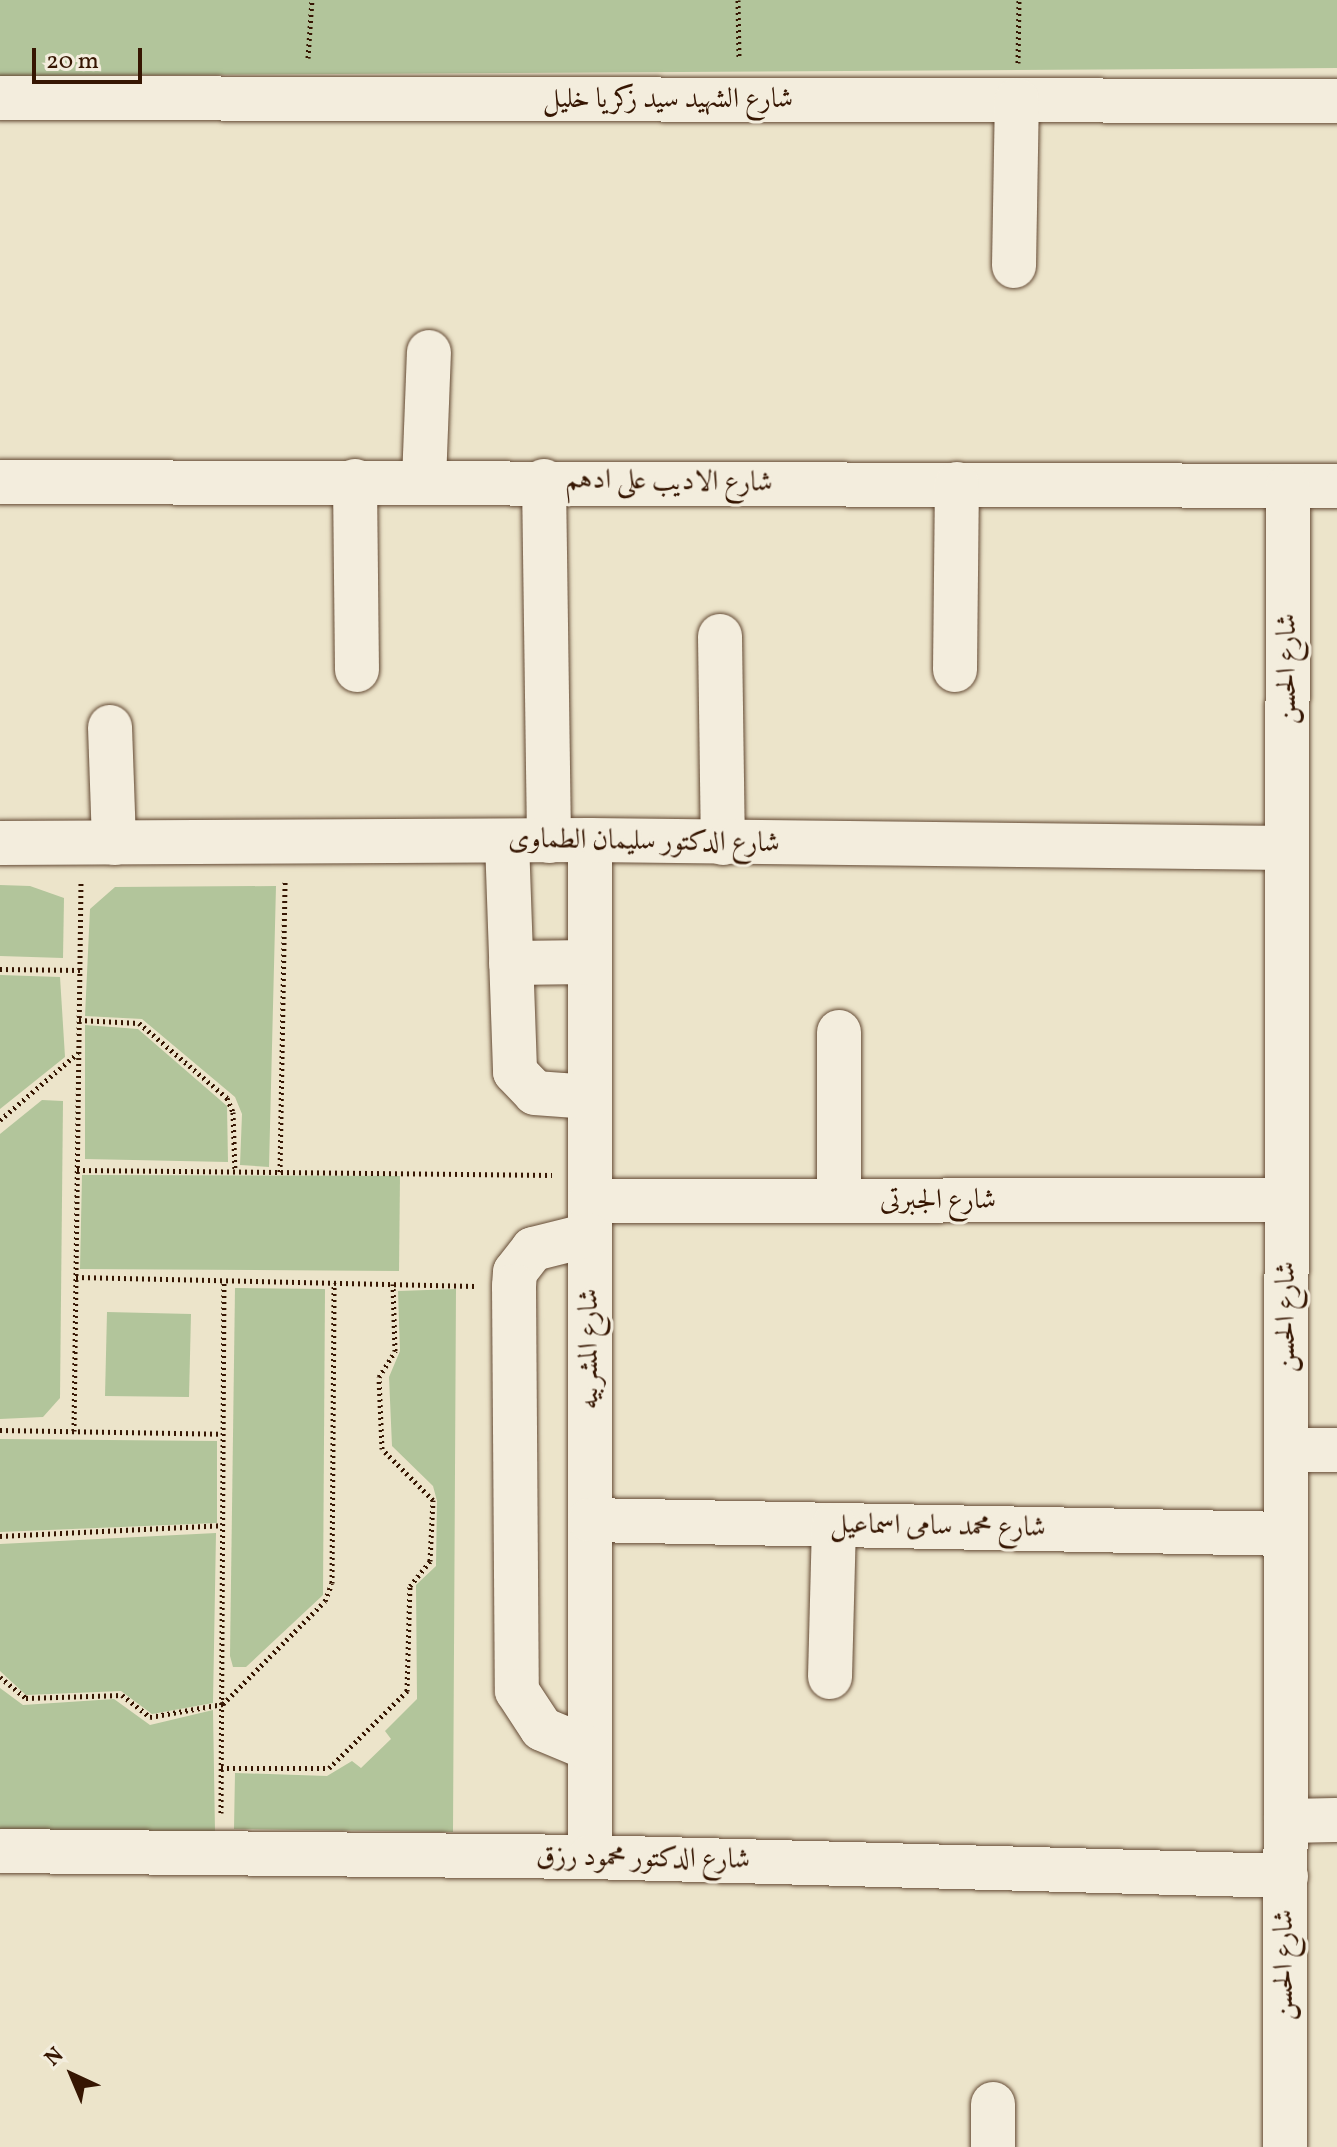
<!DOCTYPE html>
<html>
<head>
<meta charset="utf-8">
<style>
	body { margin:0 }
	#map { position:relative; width:1337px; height:2147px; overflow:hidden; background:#ece4ca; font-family:Vollkorn,Amiri,serif }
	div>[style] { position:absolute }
	.green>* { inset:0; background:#b2c59b }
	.path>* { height:5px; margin-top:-2.5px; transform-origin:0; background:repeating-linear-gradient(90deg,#361602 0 2px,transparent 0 6px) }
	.roads { filter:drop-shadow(0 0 2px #644a34) drop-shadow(0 0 2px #644a34) }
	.minor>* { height:44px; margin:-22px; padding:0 22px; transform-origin:22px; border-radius:22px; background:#f3eddd }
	span { translate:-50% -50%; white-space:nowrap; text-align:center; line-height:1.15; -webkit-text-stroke:6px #f3eddd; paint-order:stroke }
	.street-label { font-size:28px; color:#361602 }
	.north { position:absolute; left:32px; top:2035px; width:80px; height:80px; -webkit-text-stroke:6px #f3eddd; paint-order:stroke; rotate:316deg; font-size:22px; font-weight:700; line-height:32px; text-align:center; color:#361602 }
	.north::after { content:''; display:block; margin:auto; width:28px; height:36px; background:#361602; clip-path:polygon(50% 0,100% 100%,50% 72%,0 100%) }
	.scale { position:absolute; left:32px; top:48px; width:110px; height:36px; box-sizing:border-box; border:4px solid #361602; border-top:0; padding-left:10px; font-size:24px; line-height:28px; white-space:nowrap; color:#361602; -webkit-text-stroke:6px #f3eddd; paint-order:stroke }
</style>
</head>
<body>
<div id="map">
	<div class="green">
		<i style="clip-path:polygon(0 0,1337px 0,1337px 68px,0 76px)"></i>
		<i style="clip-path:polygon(0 885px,30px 886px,64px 898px,63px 958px,0 956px)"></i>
		<i style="clip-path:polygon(276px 886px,269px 1167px,240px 1165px,242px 1114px,235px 1097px,142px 1019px,85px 1016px,90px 909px,115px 887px)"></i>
		<i style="clip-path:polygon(0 975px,60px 977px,65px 1057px,0 1109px)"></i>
		<i style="clip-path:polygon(85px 1025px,138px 1029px,227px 1106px,228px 1162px,85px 1159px)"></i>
		<i style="clip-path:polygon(42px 1100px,63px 1101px,60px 1398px,43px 1417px,0 1419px,0 1134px)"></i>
		<i style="clip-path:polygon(82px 1175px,400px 1176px,399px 1271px,80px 1269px)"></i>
		<i style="clip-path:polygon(235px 1288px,325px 1289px,323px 1595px,246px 1667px,233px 1667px,230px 1656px)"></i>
		<i style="clip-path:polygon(456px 1289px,453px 1832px,234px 1829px,235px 1773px,327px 1776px,352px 1761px,361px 1768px,391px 1739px,385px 1731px,417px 1699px,416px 1585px,436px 1566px,437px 1501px,433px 1486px,392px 1446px,389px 1377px,400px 1351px,398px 1291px)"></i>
		<i style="clip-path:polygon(107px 1312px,191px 1314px,189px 1397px,105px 1396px)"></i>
		<i style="clip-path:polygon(0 1439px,217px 1441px,217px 1523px,0 1532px)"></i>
		<i style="clip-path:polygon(216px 1533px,213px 1703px,152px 1714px,121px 1691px,26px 1695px,0 1671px,0 1544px)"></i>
		<i style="clip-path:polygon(0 1688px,23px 1705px,114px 1699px,150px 1725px,213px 1710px,215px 1831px,0 1830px)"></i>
	</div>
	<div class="path">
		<i style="left:738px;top:0;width:59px;rotate:89deg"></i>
		<i style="left:308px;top:58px;width:58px;rotate:-86.1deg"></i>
		<i style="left:1018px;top:63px;width:63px;rotate:-89.1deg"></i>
		<i style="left:0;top:969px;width:80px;rotate:0.7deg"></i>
		<i style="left:79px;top:1020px;width:60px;rotate:2.9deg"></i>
		<i style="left:139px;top:1023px;width:116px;rotate:40.4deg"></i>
		<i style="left:227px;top:1098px;width:15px;rotate:67deg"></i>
		<i style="left:233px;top:1112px;width:59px;rotate:88.1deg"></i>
		<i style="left:0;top:1120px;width:103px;rotate:-40.7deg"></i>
		<i style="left:77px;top:1170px;width:475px;rotate:0.6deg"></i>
		<i style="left:280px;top:1172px;width:290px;rotate:-89deg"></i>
		<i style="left:76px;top:1277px;width:399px;rotate:1.3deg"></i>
		<i style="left:0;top:1430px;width:221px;rotate:1deg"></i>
		<i style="left:74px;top:1431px;width:550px;rotate:-89.27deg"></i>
		<i style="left:0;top:1536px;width:222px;rotate:-2.8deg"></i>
		<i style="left:0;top:1677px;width:33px;rotate:39deg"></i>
		<i style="left:26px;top:1698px;width:96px;rotate:-1.8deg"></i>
		<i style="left:122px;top:1695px;width:36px;rotate:38deg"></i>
		<i style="left:150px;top:1717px;width:74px;rotate:-10.1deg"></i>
		<i style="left:223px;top:1704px;width:145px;rotate:-45.3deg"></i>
		<i style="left:325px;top:1601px;width:19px;rotate:-69deg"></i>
		<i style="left:332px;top:1583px;width:300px;rotate:-89.6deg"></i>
		<i style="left:221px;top:1768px;width:108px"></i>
		<i style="left:329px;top:1768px;width:110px;rotate:-44.6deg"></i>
		<i style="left:407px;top:1691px;width:105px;rotate:-88.4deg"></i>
		<i style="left:410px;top:1586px;width:32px;rotate:-51deg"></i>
		<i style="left:430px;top:1561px;width:61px;rotate:-87.2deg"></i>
		<i style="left:433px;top:1500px;width:72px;rotate:-135deg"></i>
		<i style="left:382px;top:1449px;width:72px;rotate:-92.4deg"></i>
		<i style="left:379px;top:1377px;width:31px;rotate:-58deg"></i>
		<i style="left:395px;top:1351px;width:67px;rotate:-91.7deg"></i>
		<i style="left:221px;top:1813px;width:533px;rotate:-89.68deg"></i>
	</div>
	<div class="roads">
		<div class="minor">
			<i style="left:0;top:98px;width:1337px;rotate:0.13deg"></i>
			<i style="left:1014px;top:266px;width:166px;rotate:-89deg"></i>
			<i style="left:355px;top:481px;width:189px;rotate:89.4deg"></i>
			<i style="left:424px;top:481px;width:129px;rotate:-87.8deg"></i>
			<i style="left:544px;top:481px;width:360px;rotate:89.2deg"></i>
			<i style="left:0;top:482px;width:1337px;rotate:0.17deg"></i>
			<i style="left:720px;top:636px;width:207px;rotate:89.2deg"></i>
			<i style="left:955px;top:670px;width:186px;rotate:-89.4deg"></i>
			<i style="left:110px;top:727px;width:116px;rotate:88deg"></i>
			<i style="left:590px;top:840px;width:1017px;rotate:90deg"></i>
			<i style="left:507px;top:841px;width:231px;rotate:88deg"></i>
			<i style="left:515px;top:1072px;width:29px;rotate:46deg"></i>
			<i style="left:535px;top:1093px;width:55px;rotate:4.2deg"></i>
			<i style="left:0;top:843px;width:590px;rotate:-0.29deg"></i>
			<i style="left:590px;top:840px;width:697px;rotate:0.66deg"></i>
			<i style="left:511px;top:963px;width:79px;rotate:-0.7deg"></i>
			<i style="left:839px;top:1032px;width:169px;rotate:90deg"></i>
			<i style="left:590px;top:1201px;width:697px;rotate:-0.08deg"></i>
			<i style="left:589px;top:1235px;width:58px;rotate:166deg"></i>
			<i style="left:533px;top:1249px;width:29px;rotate:128deg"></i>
			<i style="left:515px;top:1272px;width:14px;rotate:94deg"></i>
			<i style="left:514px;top:1286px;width:405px;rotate:89.6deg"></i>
			<i style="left:517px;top:1691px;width:45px;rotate:56.7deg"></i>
			<i style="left:542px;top:1729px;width:52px;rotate:22.6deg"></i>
			<i style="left:1286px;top:1450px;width:51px"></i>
			<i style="left:590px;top:1520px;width:696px;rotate:1.15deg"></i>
			<i style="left:830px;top:1677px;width:152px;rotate:-88.5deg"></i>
			<i style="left:1286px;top:1821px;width:51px;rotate:-1.1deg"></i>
			<i style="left:0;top:1851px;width:590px;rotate:0.58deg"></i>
			<i style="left:590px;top:1857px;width:696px;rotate:1.56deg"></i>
			<i style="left:993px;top:2104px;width:43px;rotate:90deg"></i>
			<i style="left:1285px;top:2147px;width:1660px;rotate:-89.9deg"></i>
		</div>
	</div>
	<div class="street-label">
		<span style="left:668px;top:100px">شارع الشهيد سيد زكريا خليل</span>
		<span style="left:669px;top:482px;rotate:1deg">شارع الاديب على ادهم</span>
		<span style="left:1288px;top:669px;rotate:-90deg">شارع الحسن</span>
		<span style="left:644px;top:842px;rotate:1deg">شارع الدكتور سليمان الطماوى</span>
		<span style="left:938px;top:1201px">شارع الجبرتى</span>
		<span style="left:1287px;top:1317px;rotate:-90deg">شارع الحسن</span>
		<span style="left:590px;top:1349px;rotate:-90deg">شارع المشربيه</span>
		<span style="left:938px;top:1527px;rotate:1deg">شارع محمد سامى اسماعيل</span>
		<span style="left:643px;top:1859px;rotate:1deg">شارع الدكتور محمود رزق</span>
		<span style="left:1285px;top:1965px;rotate:-90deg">شارع الحسن</span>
	</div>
	<div class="north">N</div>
	<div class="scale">20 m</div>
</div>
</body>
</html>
